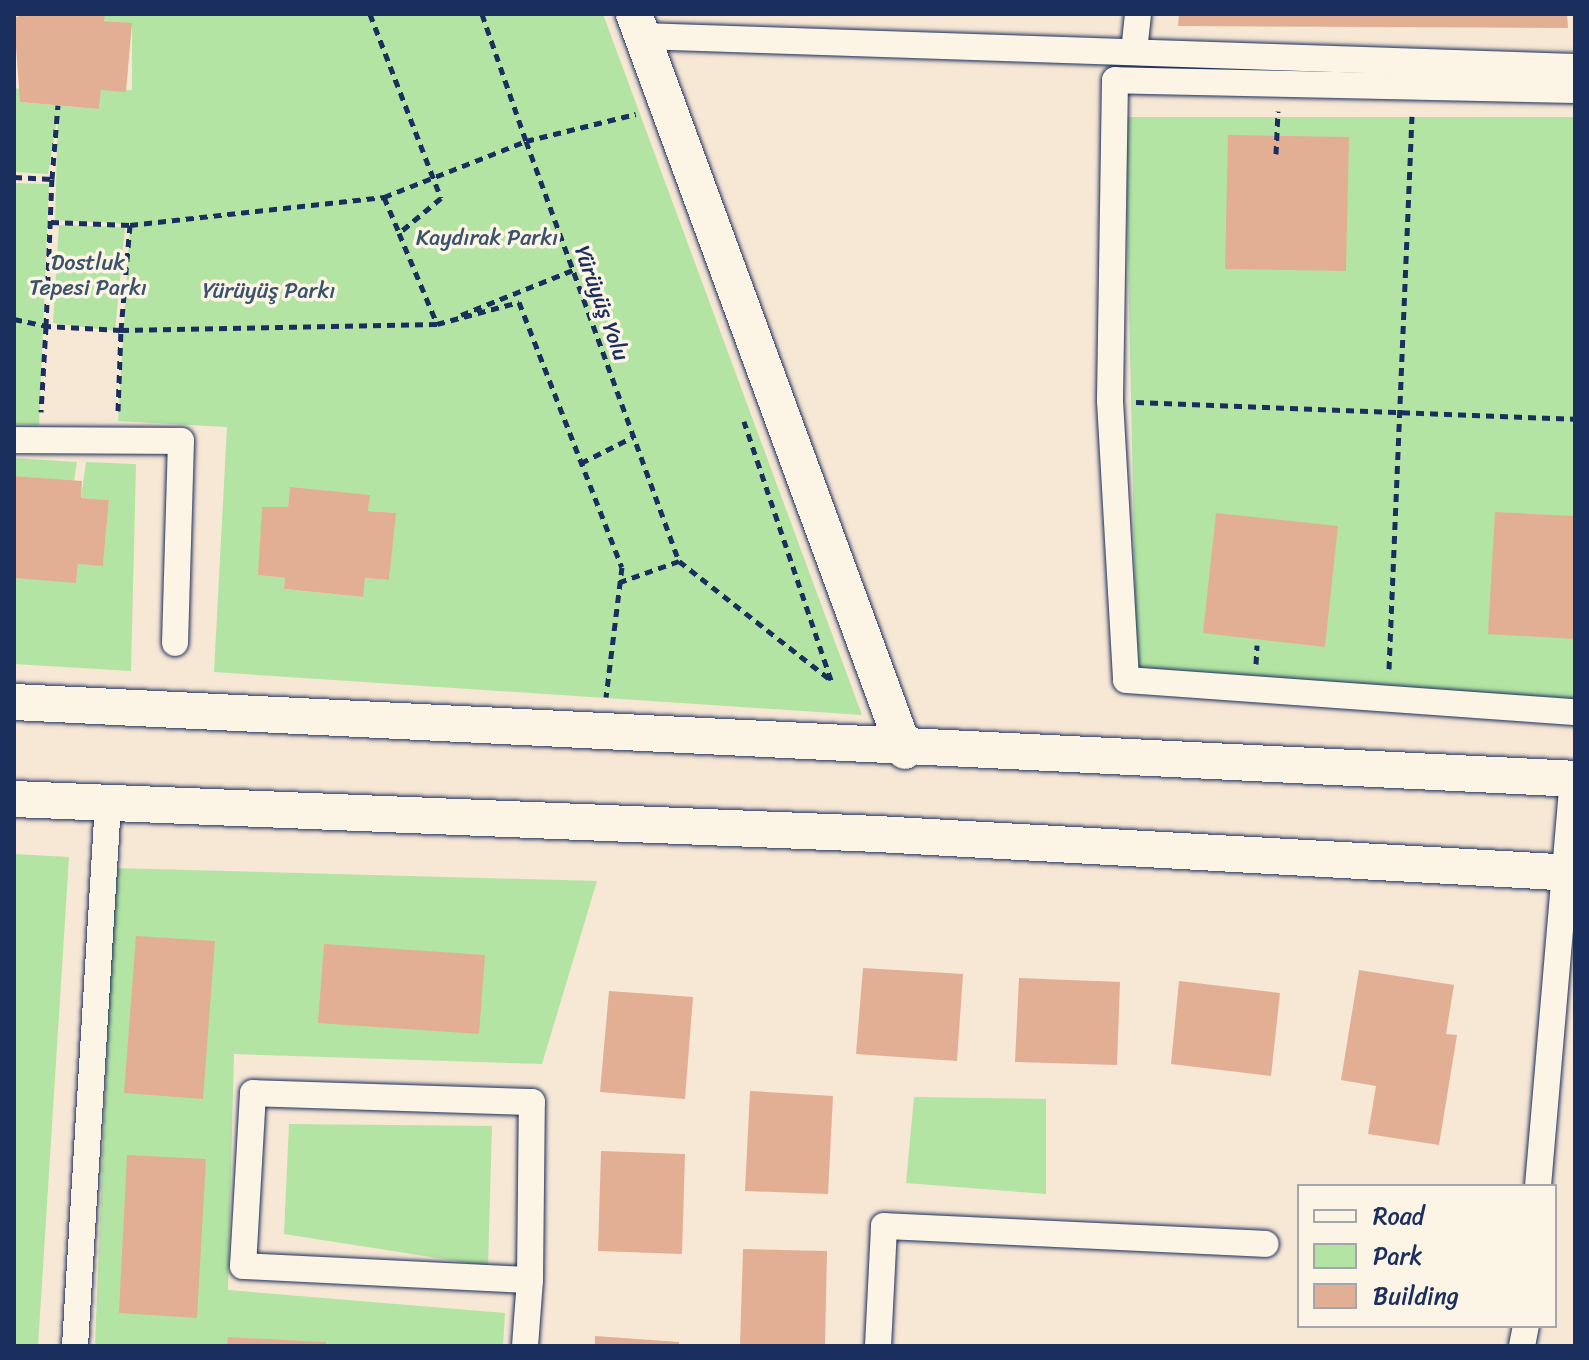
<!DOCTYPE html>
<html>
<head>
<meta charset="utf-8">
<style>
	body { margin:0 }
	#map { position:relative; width:1589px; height:1360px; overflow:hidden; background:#f7e7d5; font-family:Sriracha,sans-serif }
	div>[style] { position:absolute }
	.green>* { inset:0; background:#b4e4a3 }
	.building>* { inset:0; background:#e2af95 }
	.path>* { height:5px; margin-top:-2.5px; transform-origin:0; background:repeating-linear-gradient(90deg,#1b2f5e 0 8px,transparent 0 14px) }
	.roads { filter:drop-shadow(0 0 2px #1b2f5e) drop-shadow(0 0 2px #1b2f5e) }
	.street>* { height:26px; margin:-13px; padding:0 13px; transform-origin:13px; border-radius:13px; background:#fcf5e5 }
	.secondary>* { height:36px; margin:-18px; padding:0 18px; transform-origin:18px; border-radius:18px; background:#fcf5e5 }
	span { translate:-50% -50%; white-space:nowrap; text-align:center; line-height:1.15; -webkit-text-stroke:7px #fcf5e5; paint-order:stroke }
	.park-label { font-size:22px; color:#3a536c }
	.street-label { font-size:22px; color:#1b2f5e }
	.frame { position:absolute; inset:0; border:16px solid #1b2f5e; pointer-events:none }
	.legend { position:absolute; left:1297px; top:1184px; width:260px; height:144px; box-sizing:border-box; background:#fcf5e5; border:2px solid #a2a6af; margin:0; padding:10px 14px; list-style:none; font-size:24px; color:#1b2f5e }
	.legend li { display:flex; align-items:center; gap:16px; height:40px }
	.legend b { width:40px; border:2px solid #a2a6af }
</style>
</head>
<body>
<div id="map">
	<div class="green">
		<i style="clip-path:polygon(evenodd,56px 14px,603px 14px,862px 715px,214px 672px,227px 427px,118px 421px,130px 224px,55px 220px,58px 114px,48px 174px,14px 172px,14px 88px,21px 89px,20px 102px,99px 109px,101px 90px,132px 90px,132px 24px,56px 14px,290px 488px,369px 495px,368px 511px,395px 513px,389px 580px,365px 578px,362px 597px,284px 589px,285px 578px,259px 575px,262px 507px,288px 507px,290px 488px)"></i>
		<i style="clip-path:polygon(1125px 117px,1575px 117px,1575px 706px,1137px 680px)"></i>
		<i style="clip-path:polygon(14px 183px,49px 184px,39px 425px,14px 424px)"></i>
		<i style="clip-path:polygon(59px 225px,125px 227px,115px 331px,53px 323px)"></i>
		<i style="clip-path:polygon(14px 458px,77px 462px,74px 481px,14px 476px)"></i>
		<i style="clip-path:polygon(86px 462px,136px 464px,131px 671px,14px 664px,14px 578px,76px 582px,78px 564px,103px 565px,109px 500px,81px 498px)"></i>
		<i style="clip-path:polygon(14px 854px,69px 857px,38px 1346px,14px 1346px)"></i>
		<i style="clip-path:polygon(114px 868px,597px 881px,542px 1064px,234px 1054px,228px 1290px,505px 1313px,503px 1346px,95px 1346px)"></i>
		<i style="clip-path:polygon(914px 1097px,1046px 1099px,1046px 1194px,906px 1183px)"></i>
		<i style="clip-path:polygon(289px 1124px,492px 1126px,488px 1266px,284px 1234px)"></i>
	</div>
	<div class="building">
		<i style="clip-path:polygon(25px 14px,105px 14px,104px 21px,132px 23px,126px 92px,101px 90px,99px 109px,20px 102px,14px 18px)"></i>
		<i style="clip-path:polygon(1179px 14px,1567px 14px,1568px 28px,1178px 26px)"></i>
		<i style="clip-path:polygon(1228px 135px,1349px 137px,1346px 271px,1225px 269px)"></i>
		<i style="clip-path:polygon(14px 476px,82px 481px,81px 498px,109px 500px,103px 566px,78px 564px,76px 583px,14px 578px)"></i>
		<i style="clip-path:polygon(290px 487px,370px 495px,368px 511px,396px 513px,389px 580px,365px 578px,363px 597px,284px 589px,285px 578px,258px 575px,262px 507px,288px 507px)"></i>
		<i style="clip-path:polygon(1495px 512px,1575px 516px,1575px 639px,1488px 634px)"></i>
		<i style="clip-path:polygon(1216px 513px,1338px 526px,1325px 647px,1203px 633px)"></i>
		<i style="clip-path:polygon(136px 936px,215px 941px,203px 1099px,124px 1093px)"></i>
		<i style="clip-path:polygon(324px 944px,485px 955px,479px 1034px,318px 1023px)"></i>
		<i style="clip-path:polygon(863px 968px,963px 974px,957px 1061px,856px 1054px)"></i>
		<i style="clip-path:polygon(1359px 970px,1454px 985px,1446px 1034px,1457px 1035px,1439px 1145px,1368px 1134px,1376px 1086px,1341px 1080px)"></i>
		<i style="clip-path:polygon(1019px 978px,1120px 982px,1117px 1065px,1015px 1062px)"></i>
		<i style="clip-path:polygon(1179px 981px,1280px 993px,1271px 1076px,1171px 1064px)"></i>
		<i style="clip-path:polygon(609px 991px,693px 997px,685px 1099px,600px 1092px)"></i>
		<i style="clip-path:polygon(750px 1091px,833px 1096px,828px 1194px,745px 1191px)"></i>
		<i style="clip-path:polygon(601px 1151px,685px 1154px,682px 1254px,598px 1251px)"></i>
		<i style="clip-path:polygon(127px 1155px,206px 1159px,197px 1318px,119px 1313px)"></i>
		<i style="clip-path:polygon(743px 1249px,827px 1251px,825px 1346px,740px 1346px)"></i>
		<i style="clip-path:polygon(595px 1336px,679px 1342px,679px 1346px,595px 1346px)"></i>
		<i style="clip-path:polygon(228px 1337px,326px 1342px,326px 1346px,227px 1346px)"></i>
	</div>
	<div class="path">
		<i style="left:370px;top:14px;width:197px;rotate:68.9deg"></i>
		<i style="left:441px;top:198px;width:55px;rotate:140.2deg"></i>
		<i style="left:399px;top:233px;width:99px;rotate:67.3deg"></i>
		<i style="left:482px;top:14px;width:134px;rotate:70.9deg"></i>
		<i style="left:526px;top:141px;width:113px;rotate:-13.8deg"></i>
		<i style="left:1276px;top:154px;width:43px;rotate:-87.3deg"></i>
		<i style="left:14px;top:177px;width:38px;rotate:3deg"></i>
		<i style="left:384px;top:197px;width:153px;rotate:-21.5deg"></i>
		<i style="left:526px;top:141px;width:447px;rotate:70deg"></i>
		<i style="left:679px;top:561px;width:63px;rotate:160.4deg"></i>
		<i style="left:51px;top:222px;width:79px;rotate:2.2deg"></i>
		<i style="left:130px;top:225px;width:105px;rotate:94.9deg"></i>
		<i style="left:121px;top:330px;width:75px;rotate:-176.9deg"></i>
		<i style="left:46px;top:326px;width:147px;rotate:-87.7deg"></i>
		<i style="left:52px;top:179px;width:74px;rotate:-85.4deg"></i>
		<i style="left:130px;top:225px;width:256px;rotate:-6.3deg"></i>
		<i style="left:384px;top:197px;width:39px;rotate:67deg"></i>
		<i style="left:461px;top:315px;width:121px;rotate:-21.9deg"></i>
		<i style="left:14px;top:319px;width:33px;rotate:12deg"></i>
		<i style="left:46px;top:326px;width:86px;rotate:93.3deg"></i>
		<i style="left:1136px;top:402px;width:439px;rotate:2.2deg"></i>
		<i style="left:118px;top:411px;width:81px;rotate:-87.9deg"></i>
		<i style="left:121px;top:330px;width:316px;rotate:-1.1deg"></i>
		<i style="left:437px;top:324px;width:85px;rotate:-15deg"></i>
		<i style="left:519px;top:302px;width:284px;rotate:68.8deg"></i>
		<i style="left:622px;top:567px;width:131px;rotate:97deg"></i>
		<i style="left:581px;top:463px;width:58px;rotate:-26.6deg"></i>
		<i style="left:679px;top:561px;width:193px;rotate:38.1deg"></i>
		<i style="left:831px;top:680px;width:273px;rotate:-108.6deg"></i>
		<i style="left:1256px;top:664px;width:19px;rotate:-87deg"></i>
		<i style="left:1389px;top:669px;width:553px;rotate:-87.62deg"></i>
	</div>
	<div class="roads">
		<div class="street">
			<i style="left:641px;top:36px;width:935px;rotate:1.9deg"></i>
			<i style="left:1134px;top:52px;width:38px;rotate:-84deg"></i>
			<i style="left:1575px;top:90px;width:460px;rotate:-178.8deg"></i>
			<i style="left:1115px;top:80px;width:321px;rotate:90.9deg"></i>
			<i style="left:1110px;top:401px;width:279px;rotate:86.7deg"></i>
			<i style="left:1126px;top:680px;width:450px;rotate:4.1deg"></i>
			<i style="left:14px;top:440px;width:167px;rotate:0.3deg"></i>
			<i style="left:181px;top:441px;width:202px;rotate:91.7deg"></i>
			<i style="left:1538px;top:1186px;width:409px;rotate:-85.1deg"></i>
			<i style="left:75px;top:1346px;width:543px;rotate:-86.52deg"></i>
			<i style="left:525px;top:1346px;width:66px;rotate:-85.7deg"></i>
			<i style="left:530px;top:1280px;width:178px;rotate:-89.4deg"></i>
			<i style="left:532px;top:1102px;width:279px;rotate:-178.2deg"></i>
			<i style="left:253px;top:1093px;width:173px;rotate:93.3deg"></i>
			<i style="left:243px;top:1266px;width:287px;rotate:2.8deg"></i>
			<i style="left:878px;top:1346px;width:120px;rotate:-87.1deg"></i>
			<i style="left:884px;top:1226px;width:382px;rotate:2.7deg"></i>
			<i style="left:1522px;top:1346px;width:20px;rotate:-79deg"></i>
		</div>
		<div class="secondary">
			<i style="left:634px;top:14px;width:785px;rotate:69.81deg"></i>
			<i style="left:14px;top:702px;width:1563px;rotate:2.82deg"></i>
			<i style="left:14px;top:799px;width:864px;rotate:2.32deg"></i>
			<i style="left:877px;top:834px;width:699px;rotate:3.2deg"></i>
		</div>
	</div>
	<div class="park-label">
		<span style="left:487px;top:238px">Kaydırak Parkı</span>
		<span style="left:88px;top:275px">Dostluk<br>Tepesi Parkı</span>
		<span style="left:269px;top:291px">Yürüyüş Parkı</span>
	</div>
	<div class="street-label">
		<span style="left:602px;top:303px;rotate:70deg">Yürüyüş Yolu</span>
	</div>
	<div class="frame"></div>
	<ul class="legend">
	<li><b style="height:10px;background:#fcf5e5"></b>Road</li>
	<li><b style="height:22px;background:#b4e4a3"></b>Park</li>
	<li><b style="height:22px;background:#e2af95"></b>Building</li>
	</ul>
</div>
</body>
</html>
